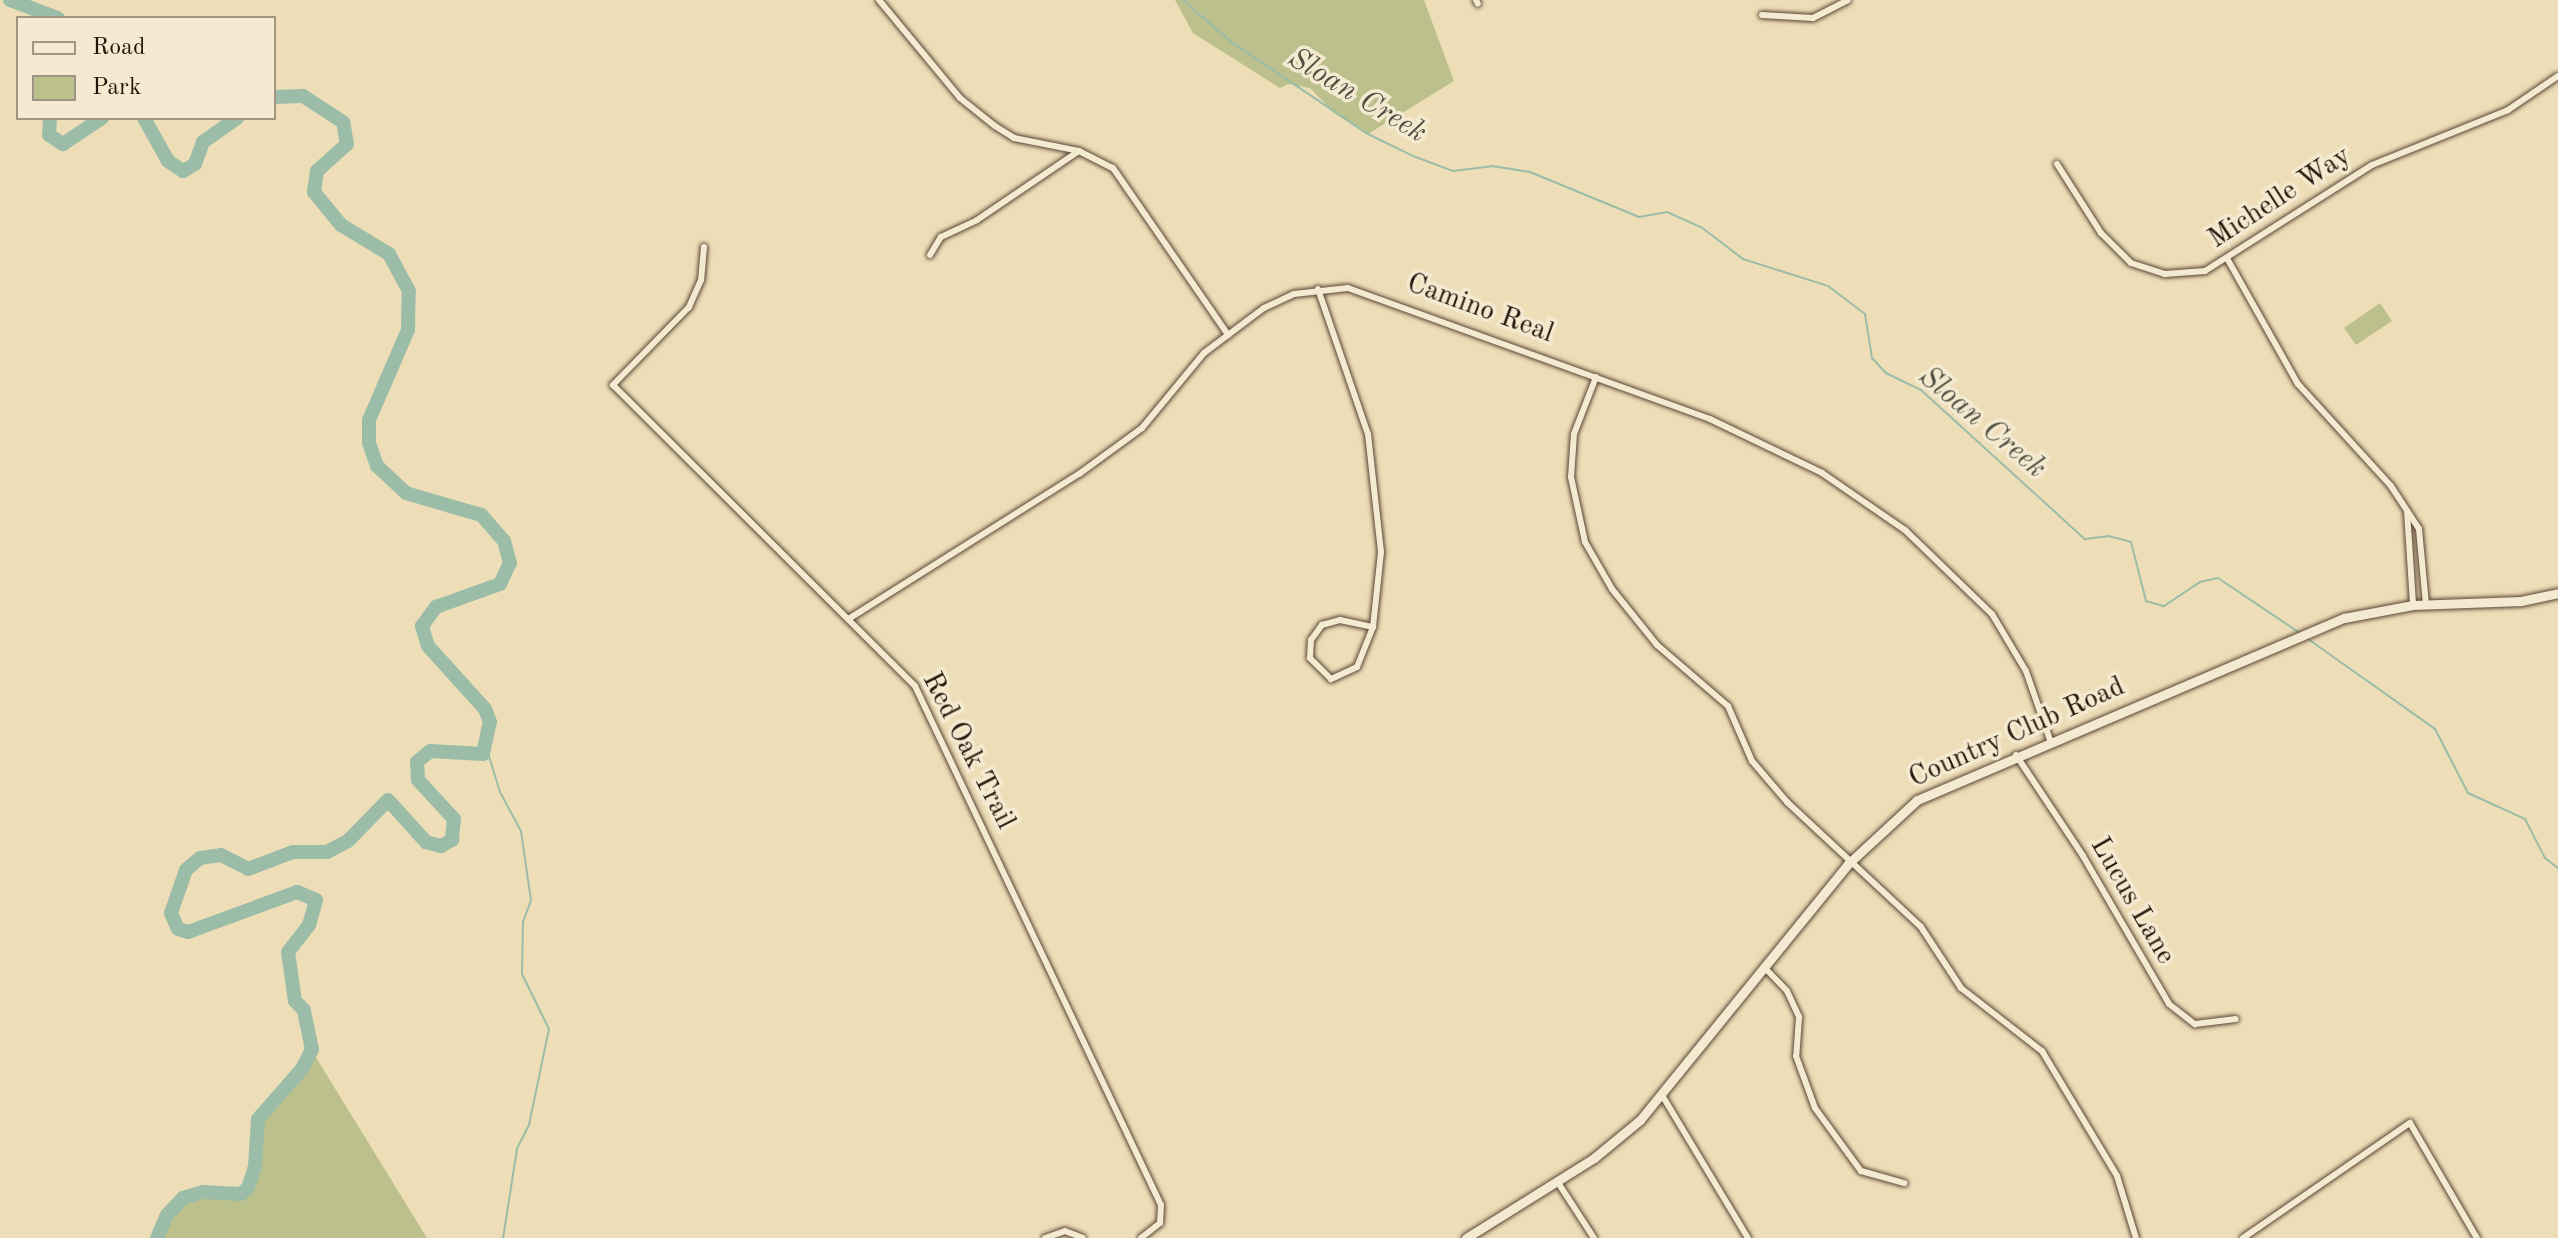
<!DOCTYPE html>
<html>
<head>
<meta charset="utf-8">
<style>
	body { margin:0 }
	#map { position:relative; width:2558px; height:1238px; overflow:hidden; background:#eedeb8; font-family:"Old Standard TT",serif }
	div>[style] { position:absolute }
	.green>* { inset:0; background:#bbc08d }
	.stream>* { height:2px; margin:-1px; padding:0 1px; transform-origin:1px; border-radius:1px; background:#9bbda8 }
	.river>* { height:14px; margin:-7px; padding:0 7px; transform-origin:7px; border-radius:7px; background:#9bbda8 }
	.roads { filter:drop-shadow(0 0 2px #5a4636) drop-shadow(0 0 2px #5a4636) }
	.street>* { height:6px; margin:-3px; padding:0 3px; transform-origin:3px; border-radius:3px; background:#f4ead1 }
	.secondary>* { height:9px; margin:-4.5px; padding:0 4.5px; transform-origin:4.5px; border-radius:4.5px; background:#f4ead1 }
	span { translate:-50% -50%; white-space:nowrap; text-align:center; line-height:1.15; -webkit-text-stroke:7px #f4ead1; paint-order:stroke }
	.street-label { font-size:28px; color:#28140b }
	.water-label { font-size:30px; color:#504f42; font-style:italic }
	.legend { position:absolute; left:16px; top:16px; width:260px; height:104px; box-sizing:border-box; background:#f4ead1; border:2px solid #a29482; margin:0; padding:10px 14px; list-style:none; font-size:24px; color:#28140b }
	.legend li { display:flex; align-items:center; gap:16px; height:40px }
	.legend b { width:40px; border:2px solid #a29482 }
</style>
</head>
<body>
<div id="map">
	<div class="green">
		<i style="clip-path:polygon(1175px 0,1424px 0,1454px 81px,1368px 134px,1334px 113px,1310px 88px,1288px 84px,1280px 88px,1193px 33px)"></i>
		<i style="clip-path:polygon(2380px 303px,2392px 321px,2356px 345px,2344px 328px)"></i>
		<i style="clip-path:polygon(312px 1051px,427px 1238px,159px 1238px,177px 1203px,191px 1195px,241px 1195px,249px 1189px,257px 1166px,259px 1119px,303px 1069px)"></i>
	</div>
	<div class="stream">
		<i style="left:1183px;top:0;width:62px;rotate:41.1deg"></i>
		<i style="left:1230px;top:41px;width:164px;rotate:34.1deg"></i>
		<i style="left:1366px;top:133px;width:52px;rotate:26.1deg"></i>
		<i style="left:1413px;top:156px;width:43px;rotate:20.6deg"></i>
		<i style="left:1453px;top:171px;width:39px;rotate:-7deg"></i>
		<i style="left:1492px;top:166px;width:38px;rotate:9deg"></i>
		<i style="left:1530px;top:172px;width:118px;rotate:22.4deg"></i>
		<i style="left:1639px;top:217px;width:28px;rotate:-10deg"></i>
		<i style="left:1667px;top:212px;width:37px;rotate:24deg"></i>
		<i style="left:1701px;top:227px;width:53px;rotate:37.3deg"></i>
		<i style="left:1743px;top:259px;width:89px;rotate:17.6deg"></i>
		<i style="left:1828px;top:286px;width:46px;rotate:37.1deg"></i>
		<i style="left:1865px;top:314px;width:45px;rotate:81deg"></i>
		<i style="left:1872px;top:358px;width:21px;rotate:47deg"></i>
		<i style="left:1886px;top:373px;width:39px;rotate:26deg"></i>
		<i style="left:1921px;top:390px;width:222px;rotate:42.3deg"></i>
		<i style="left:2085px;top:539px;width:24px;rotate:-7deg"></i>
		<i style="left:2109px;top:536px;width:23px;rotate:15deg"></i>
		<i style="left:2131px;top:542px;width:61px;rotate:75.7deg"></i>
		<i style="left:2146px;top:601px;width:19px;rotate:16deg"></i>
		<i style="left:2164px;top:606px;width:43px;rotate:-33.7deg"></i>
		<i style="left:2200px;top:582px;width:18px;rotate:-13deg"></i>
		<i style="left:2218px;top:578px;width:99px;rotate:33.9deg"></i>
		<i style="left:2308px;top:639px;width:156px;rotate:35.3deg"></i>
		<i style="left:2435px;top:729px;width:72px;rotate:62.7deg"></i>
		<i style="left:2468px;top:793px;width:63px;rotate:24.5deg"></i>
		<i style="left:2525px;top:819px;width:44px;rotate:62.9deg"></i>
		<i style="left:2545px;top:858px;width:16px;rotate:38deg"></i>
		<i style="left:487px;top:750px;width:44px;rotate:72.8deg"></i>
		<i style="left:500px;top:792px;width:44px;rotate:61.7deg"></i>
		<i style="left:521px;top:831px;width:70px;rotate:81.8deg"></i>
		<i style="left:531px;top:900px;width:23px;rotate:110deg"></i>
		<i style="left:523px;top:922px;width:52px;rotate:91.1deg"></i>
		<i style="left:522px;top:974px;width:61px;rotate:63.9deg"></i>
		<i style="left:549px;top:1029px;width:98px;rotate:101.8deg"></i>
		<i style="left:529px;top:1125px;width:27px;rotate:117deg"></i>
		<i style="left:517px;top:1149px;width:90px;rotate:98.9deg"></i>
	</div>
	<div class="river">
		<i style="left:10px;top:0;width:51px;rotate:20.6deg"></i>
		<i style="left:50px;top:118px;width:17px;rotate:93deg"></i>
		<i style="left:49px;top:135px;width:17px;rotate:33deg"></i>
		<i style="left:63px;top:144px;width:47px;rotate:-33.7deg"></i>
		<i style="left:144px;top:118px;width:49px;rotate:60.8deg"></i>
		<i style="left:168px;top:161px;width:18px;rotate:34deg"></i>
		<i style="left:183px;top:171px;width:14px;rotate:-30deg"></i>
		<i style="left:195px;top:164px;width:23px;rotate:-70deg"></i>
		<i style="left:203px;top:142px;width:42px;rotate:-35.2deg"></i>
		<i style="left:157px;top:1238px;width:25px;rotate:-67deg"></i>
		<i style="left:167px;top:1215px;width:23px;rotate:-47deg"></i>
		<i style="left:183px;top:1198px;width:21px;rotate:-17deg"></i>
		<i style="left:203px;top:1192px;width:38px;rotate:3deg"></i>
		<i style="left:241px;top:1194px;width:9px;rotate:-41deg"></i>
		<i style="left:248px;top:1188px;width:23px;rotate:-72deg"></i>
		<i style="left:255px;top:1166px;width:47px;rotate:-86.3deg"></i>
		<i style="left:258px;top:1119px;width:67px;rotate:-48.7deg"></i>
		<i style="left:302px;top:1069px;width:22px;rotate:-63deg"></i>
		<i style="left:312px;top:1049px;width:40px;rotate:-102deg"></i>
		<i style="left:304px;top:1010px;width:13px;rotate:-135deg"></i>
		<i style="left:295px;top:1001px;width:49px;rotate:-98.1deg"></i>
		<i style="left:288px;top:952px;width:34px;rotate:-52deg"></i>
		<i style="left:309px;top:925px;width:26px;rotate:-74deg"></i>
		<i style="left:316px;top:900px;width:21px;rotate:-157deg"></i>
		<i style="left:297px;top:892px;width:116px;rotate:159.8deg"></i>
		<i style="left:188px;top:932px;width:10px;rotate:-163deg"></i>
		<i style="left:178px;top:929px;width:17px;rotate:-114deg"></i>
		<i style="left:171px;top:913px;width:46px;rotate:-70.8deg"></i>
		<i style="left:186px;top:870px;width:18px;rotate:-41deg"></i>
		<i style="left:200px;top:858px;width:21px;rotate:-8deg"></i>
		<i style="left:221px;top:855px;width:30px;rotate:27deg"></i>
		<i style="left:248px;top:869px;width:48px;rotate:-20.7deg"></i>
		<i style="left:293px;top:852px;width:34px"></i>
		<i style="left:327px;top:852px;width:24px;rotate:-28deg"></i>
		<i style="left:348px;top:841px;width:57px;rotate:-45.7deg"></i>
		<i style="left:388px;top:800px;width:57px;rotate:47.9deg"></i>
		<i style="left:426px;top:842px;width:16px;rotate:15deg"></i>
		<i style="left:441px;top:846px;width:13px;rotate:-29deg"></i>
		<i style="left:452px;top:840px;width:21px;rotate:-85deg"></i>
		<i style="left:454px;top:819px;width:53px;rotate:-132.7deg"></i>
		<i style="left:418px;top:780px;width:18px;rotate:-93deg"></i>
		<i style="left:417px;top:762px;width:17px;rotate:-40deg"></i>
		<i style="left:430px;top:751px;width:53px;rotate:3.2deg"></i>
		<i style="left:483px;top:754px;width:33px;rotate:-78deg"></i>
		<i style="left:490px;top:722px;width:14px;rotate:-111deg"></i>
		<i style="left:485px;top:709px;width:85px;rotate:-132.1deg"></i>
		<i style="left:428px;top:646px;width:21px;rotate:-107deg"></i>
		<i style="left:422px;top:626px;width:24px;rotate:-54deg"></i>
		<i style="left:436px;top:607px;width:68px;rotate:-19.8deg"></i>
		<i style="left:500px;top:584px;width:23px;rotate:-65deg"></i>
		<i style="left:510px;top:563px;width:23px;rotate:-105deg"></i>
		<i style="left:504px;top:541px;width:35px;rotate:-131deg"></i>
		<i style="left:481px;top:515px;width:78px;rotate:-163.7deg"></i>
		<i style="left:406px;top:493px;width:40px;rotate:-137deg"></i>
		<i style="left:377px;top:466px;width:24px;rotate:-109deg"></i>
		<i style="left:369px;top:443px;width:23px;rotate:-90deg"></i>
		<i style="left:369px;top:420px;width:98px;rotate:-66.6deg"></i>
		<i style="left:408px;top:330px;width:39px;rotate:-89deg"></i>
		<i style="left:409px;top:291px;width:42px;rotate:-118.4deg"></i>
		<i style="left:389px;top:254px;width:56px;rotate:-148.9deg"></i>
		<i style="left:341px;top:225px;width:43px;rotate:-129.3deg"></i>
		<i style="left:314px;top:192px;width:21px;rotate:-82deg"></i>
		<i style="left:317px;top:171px;width:40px;rotate:-42deg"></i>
		<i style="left:347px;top:144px;width:22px;rotate:-100deg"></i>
		<i style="left:343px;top:122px;width:48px;rotate:-147deg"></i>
		<i style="left:303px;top:96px;width:29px;rotate:178deg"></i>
	</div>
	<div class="roads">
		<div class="street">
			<i style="left:879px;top:0;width:127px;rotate:50.4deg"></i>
			<i style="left:960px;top:98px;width:45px;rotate:38.7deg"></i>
			<i style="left:995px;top:126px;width:22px;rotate:32deg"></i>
			<i style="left:1014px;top:138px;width:66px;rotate:11.3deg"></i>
			<i style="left:1079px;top:151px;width:38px;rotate:27deg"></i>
			<i style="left:1113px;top:168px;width:203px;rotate:55.4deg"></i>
			<i style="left:1476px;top:0;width:4px;rotate:63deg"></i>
			<i style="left:1762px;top:15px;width:51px;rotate:3.4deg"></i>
			<i style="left:1813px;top:18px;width:39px;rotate:-27deg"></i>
			<i style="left:2057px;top:164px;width:82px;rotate:57.5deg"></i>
			<i style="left:2101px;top:233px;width:42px;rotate:45deg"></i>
			<i style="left:2131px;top:263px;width:36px;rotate:18deg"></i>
			<i style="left:2165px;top:274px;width:40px;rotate:-4.3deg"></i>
			<i style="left:2205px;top:271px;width:198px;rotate:-32.4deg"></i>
			<i style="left:2372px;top:165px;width:147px;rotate:-22deg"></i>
			<i style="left:2508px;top:110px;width:60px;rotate:-34.2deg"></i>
			<i style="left:704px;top:247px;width:33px;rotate:95deg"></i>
			<i style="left:701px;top:280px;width:30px;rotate:114deg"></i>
			<i style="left:689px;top:307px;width:109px;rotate:134.3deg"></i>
			<i style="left:613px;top:385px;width:426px;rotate:44.9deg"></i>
			<i style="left:915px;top:686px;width:574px;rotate:64.64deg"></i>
			<i style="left:1161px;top:1205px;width:18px;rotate:93deg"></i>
			<i style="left:1160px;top:1223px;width:24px;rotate:142deg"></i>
			<i style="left:930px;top:255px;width:21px;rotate:-59deg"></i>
			<i style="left:941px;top:237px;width:40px;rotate:-25deg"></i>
			<i style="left:977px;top:220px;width:123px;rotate:-34.1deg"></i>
			<i style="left:2228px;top:260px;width:142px;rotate:60.6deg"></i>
			<i style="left:2298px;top:384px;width:138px;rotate:47.6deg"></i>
			<i style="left:2391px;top:486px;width:51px;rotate:56.9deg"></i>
			<i style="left:2419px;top:529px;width:75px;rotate:84.7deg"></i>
			<i style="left:1318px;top:289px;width:153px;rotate:71deg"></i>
			<i style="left:1368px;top:434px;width:119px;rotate:83.7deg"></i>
			<i style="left:1381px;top:552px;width:75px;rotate:96.1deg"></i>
			<i style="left:1596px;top:377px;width:61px;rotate:111.1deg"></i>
			<i style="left:1574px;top:434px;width:43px;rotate:94deg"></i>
			<i style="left:1571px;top:477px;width:66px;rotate:77.8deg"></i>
			<i style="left:1585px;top:542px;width:54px;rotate:60.1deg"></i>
			<i style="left:1612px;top:589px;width:72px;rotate:51.2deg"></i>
			<i style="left:1657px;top:645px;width:94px;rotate:40.7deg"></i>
			<i style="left:1728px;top:706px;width:60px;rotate:66.4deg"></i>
			<i style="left:1752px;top:761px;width:54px;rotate:49.5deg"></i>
			<i style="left:1787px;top:802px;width:183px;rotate:43deg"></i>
			<i style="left:1921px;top:927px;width:73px;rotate:56.7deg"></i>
			<i style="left:1961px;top:988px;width:103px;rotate:37.9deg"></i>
			<i style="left:2042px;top:1051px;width:146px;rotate:59deg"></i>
			<i style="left:2117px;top:1176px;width:65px;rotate:73deg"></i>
			<i style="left:2407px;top:511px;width:94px;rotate:86.3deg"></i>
			<i style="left:850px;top:618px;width:271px;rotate:-32.2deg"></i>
			<i style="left:1079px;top:474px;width:78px;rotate:-36.1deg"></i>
			<i style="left:1142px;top:428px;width:97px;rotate:-50.4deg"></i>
			<i style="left:1204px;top:353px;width:75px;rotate:-36.9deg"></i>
			<i style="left:1264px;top:308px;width:33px;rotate:-25deg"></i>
			<i style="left:1294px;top:294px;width:54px;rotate:-6.3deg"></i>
			<i style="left:1348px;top:288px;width:385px;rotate:19.9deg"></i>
			<i style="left:1710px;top:419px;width:124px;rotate:25.7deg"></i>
			<i style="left:1822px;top:473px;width:101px;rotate:34.5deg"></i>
			<i style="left:1905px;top:530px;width:121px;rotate:44deg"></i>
			<i style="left:1992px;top:614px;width:66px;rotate:59.2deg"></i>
			<i style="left:2026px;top:671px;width:73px;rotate:70.8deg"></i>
			<i style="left:1340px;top:620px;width:34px;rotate:12deg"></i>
			<i style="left:1373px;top:627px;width:43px;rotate:111.8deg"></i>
			<i style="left:1357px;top:667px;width:29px;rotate:155deg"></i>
			<i style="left:1331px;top:679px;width:30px;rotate:-135deg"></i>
			<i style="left:1310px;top:658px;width:18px;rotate:-87deg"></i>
			<i style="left:1311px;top:640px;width:19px;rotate:-54deg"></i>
			<i style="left:1322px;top:625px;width:19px;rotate:-16deg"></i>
			<i style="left:2016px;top:755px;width:121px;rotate:56.4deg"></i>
			<i style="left:2083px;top:856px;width:171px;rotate:59.8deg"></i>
			<i style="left:2169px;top:1004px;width:33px;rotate:38deg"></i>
			<i style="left:2195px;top:1024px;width:41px;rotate:-7deg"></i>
			<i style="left:1764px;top:967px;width:33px;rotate:46deg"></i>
			<i style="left:1787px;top:991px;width:29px;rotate:65deg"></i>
			<i style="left:1799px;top:1017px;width:39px;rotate:94deg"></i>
			<i style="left:1796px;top:1056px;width:55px;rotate:69.9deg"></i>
			<i style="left:1815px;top:1108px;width:78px;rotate:53.9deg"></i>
			<i style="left:1861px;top:1171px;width:45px;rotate:15.6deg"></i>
			<i style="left:1662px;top:1095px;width:167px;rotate:59deg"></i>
			<i style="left:1557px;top:1181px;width:68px;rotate:57deg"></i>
			<i style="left:1045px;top:1238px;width:21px;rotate:-19deg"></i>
			<i style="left:1065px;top:1231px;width:19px;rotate:21deg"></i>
			<i style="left:2243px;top:1238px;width:203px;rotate:-34.6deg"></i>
			<i style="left:2410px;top:1123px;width:133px;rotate:59.8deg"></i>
		</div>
		<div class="secondary">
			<i style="left:1466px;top:1238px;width:151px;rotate:-32deg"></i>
			<i style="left:1594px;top:1158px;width:60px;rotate:-39.6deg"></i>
			<i style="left:1640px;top:1120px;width:330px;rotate:-50.9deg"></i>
			<i style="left:1848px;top:864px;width:94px;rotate:-42.8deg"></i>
			<i style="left:1917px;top:800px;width:464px;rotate:-23.1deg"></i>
			<i style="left:2344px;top:618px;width:70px;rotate:-10.7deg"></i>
			<i style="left:2413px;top:605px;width:108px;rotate:-2.1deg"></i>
			<i style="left:2521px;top:601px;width:38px;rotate:-12deg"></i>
		</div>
	</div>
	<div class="street-label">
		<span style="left:2280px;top:198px;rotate:-33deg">Michelle Way</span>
		<span style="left:1480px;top:309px;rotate:20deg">Camino Real</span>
		<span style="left:2017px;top:733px;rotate:-24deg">Country Club Road</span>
		<span style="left:968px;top:751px;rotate:63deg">Red Oak Trail</span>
		<span style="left:2132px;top:901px;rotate:60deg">Lucus Lane</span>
	</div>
	<div class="water-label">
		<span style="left:1357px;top:96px;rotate:31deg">Sloan Creek</span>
		<span style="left:1982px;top:423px;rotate:40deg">Sloan Creek</span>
	</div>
	<ul class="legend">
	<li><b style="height:10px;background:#f4ead1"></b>Road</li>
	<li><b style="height:22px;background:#bbc08d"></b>Park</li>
	</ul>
</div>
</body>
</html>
